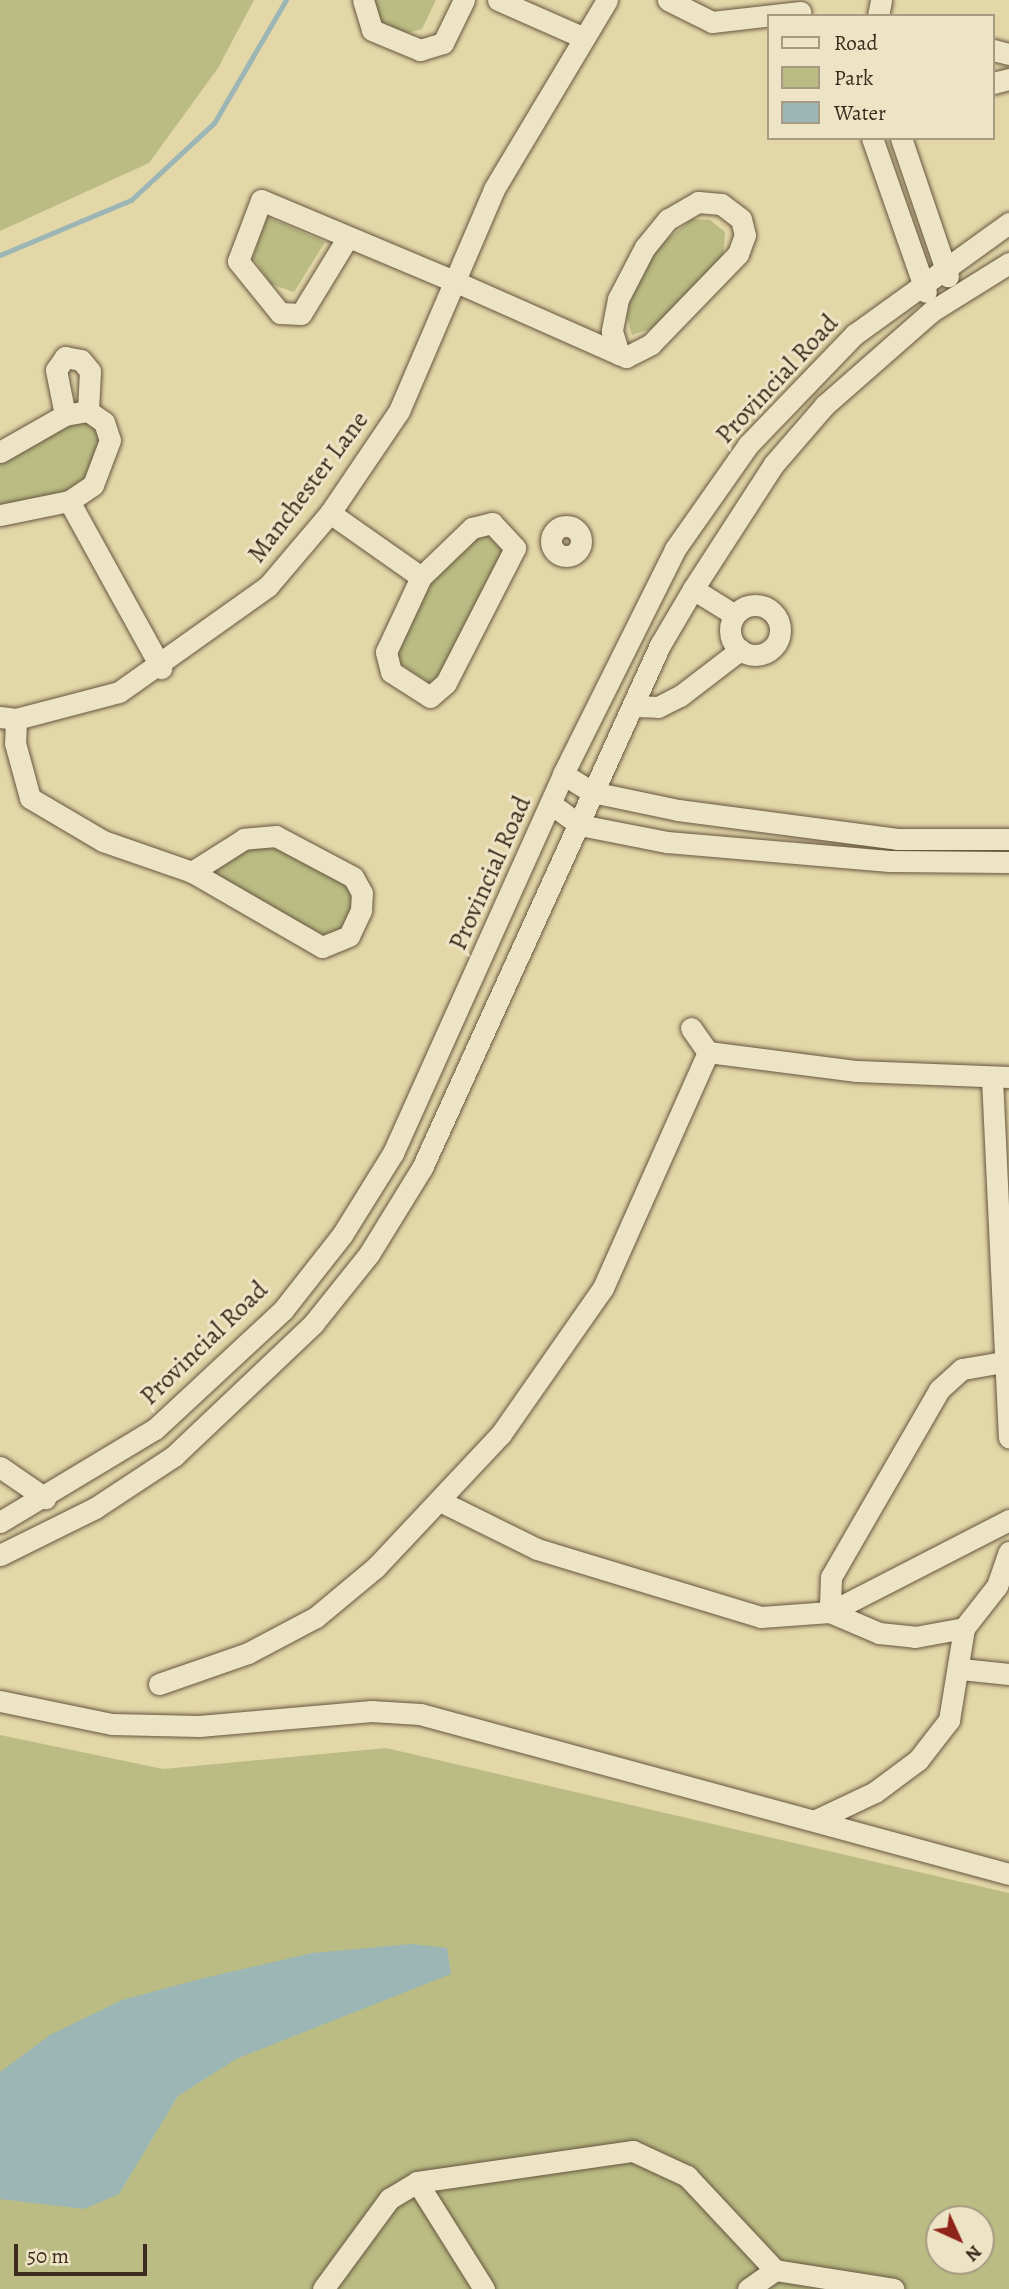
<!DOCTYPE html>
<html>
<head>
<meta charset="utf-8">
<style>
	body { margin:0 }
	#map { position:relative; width:1009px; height:2289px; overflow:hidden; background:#e3d6a7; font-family:Alegreya,serif }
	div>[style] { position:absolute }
	.green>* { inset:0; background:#babc83 }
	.water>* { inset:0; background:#9cb6b5 }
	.stream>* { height:5px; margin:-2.5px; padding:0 2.5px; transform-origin:2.5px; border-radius:2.5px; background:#9cb6b5 }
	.roads { filter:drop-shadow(0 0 2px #665640) drop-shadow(0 0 2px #665640) }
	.minor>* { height:21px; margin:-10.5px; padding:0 10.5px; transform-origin:10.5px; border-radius:10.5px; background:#ede4c6 }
	.minor>.ring { margin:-10.5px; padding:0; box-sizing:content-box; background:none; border:21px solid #ede4c6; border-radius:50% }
	span { translate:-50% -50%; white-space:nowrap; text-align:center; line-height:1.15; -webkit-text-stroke:6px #ede4c6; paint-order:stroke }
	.street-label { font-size:26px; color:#3d2b1d }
	.legend { position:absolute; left:767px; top:14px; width:228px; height:126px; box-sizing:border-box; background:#ede4c6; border:2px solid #a79a82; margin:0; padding:9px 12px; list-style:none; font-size:21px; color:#3d2b1d }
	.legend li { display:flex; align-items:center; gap:14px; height:35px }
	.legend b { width:35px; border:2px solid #a79a82 }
	.north { position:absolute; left:925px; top:2205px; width:70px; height:70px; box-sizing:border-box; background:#ede4c6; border:2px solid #a79a82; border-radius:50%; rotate:135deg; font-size:19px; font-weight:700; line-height:28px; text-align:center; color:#3d2b1d }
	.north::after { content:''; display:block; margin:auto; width:24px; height:32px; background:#8f2418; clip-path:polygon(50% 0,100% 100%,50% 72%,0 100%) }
	.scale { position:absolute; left:14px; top:2244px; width:133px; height:32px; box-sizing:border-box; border:4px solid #3d2b1d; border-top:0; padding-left:9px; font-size:21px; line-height:24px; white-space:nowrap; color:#3d2b1d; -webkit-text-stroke:5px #ede4c6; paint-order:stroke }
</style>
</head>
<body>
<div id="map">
	<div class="green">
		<i style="clip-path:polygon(0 0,254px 0,218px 68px,149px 163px,0 231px)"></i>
		<i style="clip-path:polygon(371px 0,436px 0,422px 29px,407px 33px,377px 21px)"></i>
		<i style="clip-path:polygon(267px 217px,325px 242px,294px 292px,271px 284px,253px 257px)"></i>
		<i style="clip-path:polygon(692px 219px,710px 220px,725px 232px,723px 258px,656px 327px,632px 335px,627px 318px,631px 293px,651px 253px)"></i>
		<i style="clip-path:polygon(82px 419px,95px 428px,101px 444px,86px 483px,66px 496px,0 508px,0 458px)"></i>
		<i style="clip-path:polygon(487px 535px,507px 555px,447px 673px,433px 685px,399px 663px,395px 646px,426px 581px,470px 539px)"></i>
		<i style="clip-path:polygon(276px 836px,362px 893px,336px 945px,192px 872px)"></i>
		<i style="clip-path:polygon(evenodd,0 1735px,163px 1769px,386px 1748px,1009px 1893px,1009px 2289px,0 2289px,0 1735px,939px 2219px,981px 2219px,981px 2261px,939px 2261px,939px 2219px)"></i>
	</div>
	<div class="water">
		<i style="clip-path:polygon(412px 1944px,447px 1948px,451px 1974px,236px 2059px,178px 2096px,119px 2194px,84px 2209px,0 2199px,0 2072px,50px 2035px,122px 2000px,200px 1979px,312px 1953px)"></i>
	</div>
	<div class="stream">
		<i style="left:0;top:255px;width:142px;rotate:-22.8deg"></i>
		<i style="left:131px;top:200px;width:113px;rotate:-42.9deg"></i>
		<i style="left:214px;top:123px;width:143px;rotate:-59.7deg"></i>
	</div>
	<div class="roads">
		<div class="minor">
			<i style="left:363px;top:0;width:31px;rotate:73deg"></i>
			<i style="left:372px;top:30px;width:52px;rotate:22.6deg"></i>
			<i style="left:420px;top:50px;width:24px;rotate:-17deg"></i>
			<i style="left:443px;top:43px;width:48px;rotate:-64deg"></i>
			<i style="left:498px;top:0;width:94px;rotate:23.8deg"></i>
			<i style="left:668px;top:0;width:49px;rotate:26.6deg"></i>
			<i style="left:712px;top:22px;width:89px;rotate:-6.5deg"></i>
			<i style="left:878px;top:16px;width:16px;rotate:-79deg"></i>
			<i style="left:993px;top:50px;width:16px;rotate:14deg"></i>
			<i style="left:993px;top:83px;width:16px;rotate:-14deg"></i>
			<i style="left:872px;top:138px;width:163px;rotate:70.7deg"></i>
			<i style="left:901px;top:138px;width:146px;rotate:71.2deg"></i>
			<i style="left:348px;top:237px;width:90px;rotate:121.4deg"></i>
			<i style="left:301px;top:314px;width:21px;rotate:-177deg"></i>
			<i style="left:280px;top:313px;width:67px;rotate:-128.9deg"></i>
			<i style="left:238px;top:261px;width:65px;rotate:-69.3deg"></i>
			<i style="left:261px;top:200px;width:209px;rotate:22.8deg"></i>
			<i style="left:454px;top:281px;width:180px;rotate:23.9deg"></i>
			<i style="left:619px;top:354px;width:8px;rotate:23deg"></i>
			<i style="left:626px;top:357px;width:28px;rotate:-27deg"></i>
			<i style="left:651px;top:344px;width:125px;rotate:-46deg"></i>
			<i style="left:738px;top:254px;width:20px;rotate:-70deg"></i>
			<i style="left:745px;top:235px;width:16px;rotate:-104deg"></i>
			<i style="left:741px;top:219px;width:25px;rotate:-143deg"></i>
			<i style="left:721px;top:204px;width:23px;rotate:-175deg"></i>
			<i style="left:698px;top:202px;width:34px;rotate:150deg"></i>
			<i style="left:668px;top:219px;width:36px;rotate:129deg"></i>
			<i style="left:645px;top:247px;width:59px;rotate:117.4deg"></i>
			<i style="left:618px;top:299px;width:33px;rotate:101deg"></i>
			<i style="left:612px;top:331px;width:24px;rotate:73deg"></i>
			<i style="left:65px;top:415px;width:46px;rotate:-101.3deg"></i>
			<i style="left:56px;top:370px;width:16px;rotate:-55deg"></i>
			<i style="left:65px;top:357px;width:16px;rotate:11deg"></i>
			<i style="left:81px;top:360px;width:14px;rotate:51deg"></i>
			<i style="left:90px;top:371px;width:40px;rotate:92.9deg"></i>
			<i style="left:0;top:452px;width:75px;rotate:-29.6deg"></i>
			<i style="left:65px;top:415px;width:23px;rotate:-10deg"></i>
			<i style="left:88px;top:411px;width:19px;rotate:35deg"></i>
			<i style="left:104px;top:422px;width:19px;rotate:72deg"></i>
			<i style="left:110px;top:440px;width:48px;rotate:110.7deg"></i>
			<i style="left:93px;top:485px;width:29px;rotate:146deg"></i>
			<i style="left:69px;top:501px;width:70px;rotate:168.5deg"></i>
			<i style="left:69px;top:501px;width:191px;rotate:61.1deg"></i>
			<i style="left:330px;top:513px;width:111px;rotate:35.1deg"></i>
			<i style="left:492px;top:523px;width:34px;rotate:47deg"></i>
			<i style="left:515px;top:548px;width:152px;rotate:117.1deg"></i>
			<i style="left:446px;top:683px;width:21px;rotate:139deg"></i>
			<i style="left:430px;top:697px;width:46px;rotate:-147.3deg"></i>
			<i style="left:391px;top:672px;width:21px;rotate:-104deg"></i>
			<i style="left:386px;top:652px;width:83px;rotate:-65deg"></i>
			<i style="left:421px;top:577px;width:71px;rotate:-43.9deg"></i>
			<i style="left:472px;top:528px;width:21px;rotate:-14deg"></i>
			<i class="ring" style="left:551px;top:526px;width:9px;height:9px"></i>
			<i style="left:693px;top:589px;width:49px;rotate:31.8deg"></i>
			<i class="ring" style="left:730px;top:605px;width:29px;height:29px"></i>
			<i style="left:633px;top:706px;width:25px;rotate:2deg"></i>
			<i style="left:658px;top:707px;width:25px;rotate:-27deg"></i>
			<i style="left:680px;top:696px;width:76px;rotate:-37.5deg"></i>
			<i style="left:0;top:717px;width:16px;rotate:7deg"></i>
			<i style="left:16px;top:719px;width:106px;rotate:-14.7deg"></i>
			<i style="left:119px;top:692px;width:183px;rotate:-35.4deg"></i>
			<i style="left:268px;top:586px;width:96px;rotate:-49.7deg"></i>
			<i style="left:330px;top:513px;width:123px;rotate:-55.9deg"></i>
			<i style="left:399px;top:411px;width:241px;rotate:-66.8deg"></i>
			<i style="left:494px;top:189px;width:220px;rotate:-59.1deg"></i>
			<i style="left:16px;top:719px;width:24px;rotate:92deg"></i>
			<i style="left:15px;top:743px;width:57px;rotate:74.7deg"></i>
			<i style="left:30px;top:798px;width:85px;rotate:30.5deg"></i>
			<i style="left:103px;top:841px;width:94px;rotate:19.2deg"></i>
			<i style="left:192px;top:872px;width:150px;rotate:30deg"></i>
			<i style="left:322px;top:947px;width:29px;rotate:-22deg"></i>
			<i style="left:349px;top:936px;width:29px;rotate:-65deg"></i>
			<i style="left:361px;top:910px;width:17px;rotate:-87deg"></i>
			<i style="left:362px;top:893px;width:18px;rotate:-119deg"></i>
			<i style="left:353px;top:877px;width:87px;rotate:-152deg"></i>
			<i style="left:276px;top:836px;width:32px;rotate:175deg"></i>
			<i style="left:244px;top:839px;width:62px;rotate:147.6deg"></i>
			<i style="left:563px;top:774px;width:34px;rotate:32deg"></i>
			<i style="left:592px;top:792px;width:88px;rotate:11.8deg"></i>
			<i style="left:678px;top:810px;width:221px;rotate:7.5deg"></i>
			<i style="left:897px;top:839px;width:112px"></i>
			<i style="left:551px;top:804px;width:36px;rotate:36deg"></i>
			<i style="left:580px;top:825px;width:89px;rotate:11.1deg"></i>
			<i style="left:667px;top:842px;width:223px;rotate:4.9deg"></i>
			<i style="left:889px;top:861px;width:120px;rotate:0.5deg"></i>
			<i style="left:691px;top:1028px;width:29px;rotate:55deg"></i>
			<i style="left:992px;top:1078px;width:360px;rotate:87.3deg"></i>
			<i style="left:1003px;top:1362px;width:42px;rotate:170.3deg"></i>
			<i style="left:962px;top:1369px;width:31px;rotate:138deg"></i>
			<i style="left:939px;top:1390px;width:216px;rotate:120deg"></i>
			<i style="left:831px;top:1577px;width:35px;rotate:92deg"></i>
			<i style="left:830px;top:1612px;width:53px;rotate:23.2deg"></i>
			<i style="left:879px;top:1633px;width:36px;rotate:6deg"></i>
			<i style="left:915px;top:1637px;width:50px;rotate:-10.4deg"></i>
			<i style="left:964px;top:1628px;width:53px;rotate:-51.8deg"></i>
			<i style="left:997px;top:1586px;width:36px;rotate:-71deg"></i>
			<i style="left:0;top:1467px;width:55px;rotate:34.6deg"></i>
			<i style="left:442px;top:1502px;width:106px;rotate:26.3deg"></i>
			<i style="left:537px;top:1549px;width:234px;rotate:16.9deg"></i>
			<i style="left:761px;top:1617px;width:69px;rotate:-4.1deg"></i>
			<i style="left:830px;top:1612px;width:201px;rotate:-27.2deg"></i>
			<i style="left:0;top:1522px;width:181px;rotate:-31deg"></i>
			<i style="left:155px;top:1429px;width:175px;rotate:-42.9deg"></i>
			<i style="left:283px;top:1310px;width:95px;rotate:-51.8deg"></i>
			<i style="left:342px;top:1235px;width:97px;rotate:-58.1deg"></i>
			<i style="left:393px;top:1153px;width:415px;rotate:-65.8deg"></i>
			<i style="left:563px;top:774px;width:251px;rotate:-63.5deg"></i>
			<i style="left:675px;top:549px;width:127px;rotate:-54.9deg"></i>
			<i style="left:748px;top:445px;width:154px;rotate:-46.1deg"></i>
			<i style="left:855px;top:334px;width:190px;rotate:-35.8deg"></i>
			<i style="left:0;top:1555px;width:106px;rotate:-26.3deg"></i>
			<i style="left:95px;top:1508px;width:95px;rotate:-33.4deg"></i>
			<i style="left:174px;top:1456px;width:192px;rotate:-43.5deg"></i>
			<i style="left:313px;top:1324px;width:90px;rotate:-51.3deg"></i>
			<i style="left:369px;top:1254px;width:101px;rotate:-58.4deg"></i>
			<i style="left:422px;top:1168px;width:575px;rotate:-65.53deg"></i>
			<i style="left:660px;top:645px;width:65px;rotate:-59.5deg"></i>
			<i style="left:693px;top:589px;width:149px;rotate:-57.1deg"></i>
			<i style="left:774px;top:464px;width:78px;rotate:-49.2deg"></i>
			<i style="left:825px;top:405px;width:142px;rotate:-41.3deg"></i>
			<i style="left:932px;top:311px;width:91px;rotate:-31.9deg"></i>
			<i style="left:961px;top:1669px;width:48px;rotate:5.9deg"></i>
			<i style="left:159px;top:1684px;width:94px;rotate:-19.2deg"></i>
			<i style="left:248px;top:1653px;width:77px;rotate:-27.9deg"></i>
			<i style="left:316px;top:1617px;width:78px;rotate:-39.8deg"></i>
			<i style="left:376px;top:1567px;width:183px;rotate:-46.8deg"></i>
			<i style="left:501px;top:1434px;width:178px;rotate:-55.1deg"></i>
			<i style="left:603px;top:1288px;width:258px;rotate:-66deg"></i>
			<i style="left:708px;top:1052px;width:150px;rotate:7.3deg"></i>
			<i style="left:857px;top:1071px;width:152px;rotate:2.3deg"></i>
			<i style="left:0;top:1701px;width:114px;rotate:11.6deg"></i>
			<i style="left:112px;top:1724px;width:87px;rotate:1.3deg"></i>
			<i style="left:199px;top:1726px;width:173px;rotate:-5deg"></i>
			<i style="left:371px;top:1711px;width:49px;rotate:3.5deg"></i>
			<i style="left:420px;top:1714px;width:610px;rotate:15.2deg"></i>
			<i style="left:816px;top:1820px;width:65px;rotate:-25.4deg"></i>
			<i style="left:875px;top:1792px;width:54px;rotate:-36.7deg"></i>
			<i style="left:918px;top:1760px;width:51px;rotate:-52.2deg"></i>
			<i style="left:949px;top:1720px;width:93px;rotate:-80.7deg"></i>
			<i style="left:417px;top:2182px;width:126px;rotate:57.9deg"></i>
			<i style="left:323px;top:2289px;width:112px;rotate:-53.7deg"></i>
			<i style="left:389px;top:2199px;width:33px;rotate:-31deg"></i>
			<i style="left:417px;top:2182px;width:218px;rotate:-8.2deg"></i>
			<i style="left:633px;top:2151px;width:60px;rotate:24.8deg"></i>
			<i style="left:687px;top:2176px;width:129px;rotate:46.9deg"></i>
			<i style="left:775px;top:2270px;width:120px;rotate:9.1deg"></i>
			<i style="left:748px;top:2289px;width:33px;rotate:-35deg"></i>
		</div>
	</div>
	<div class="street-label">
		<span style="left:777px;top:379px;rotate:-47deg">Provincial Road</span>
		<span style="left:308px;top:487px;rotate:-53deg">Manchester Lane</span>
		<span style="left:490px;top:873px;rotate:-66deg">Provincial Road</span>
		<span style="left:204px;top:1343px;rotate:-44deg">Provincial Road</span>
	</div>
	<ul class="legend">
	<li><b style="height:9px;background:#ede4c6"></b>Road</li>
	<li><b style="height:19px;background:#babc83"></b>Park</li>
	<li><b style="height:19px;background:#9cb6b5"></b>Water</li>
	</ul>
	<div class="north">N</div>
	<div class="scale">50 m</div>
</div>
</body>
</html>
